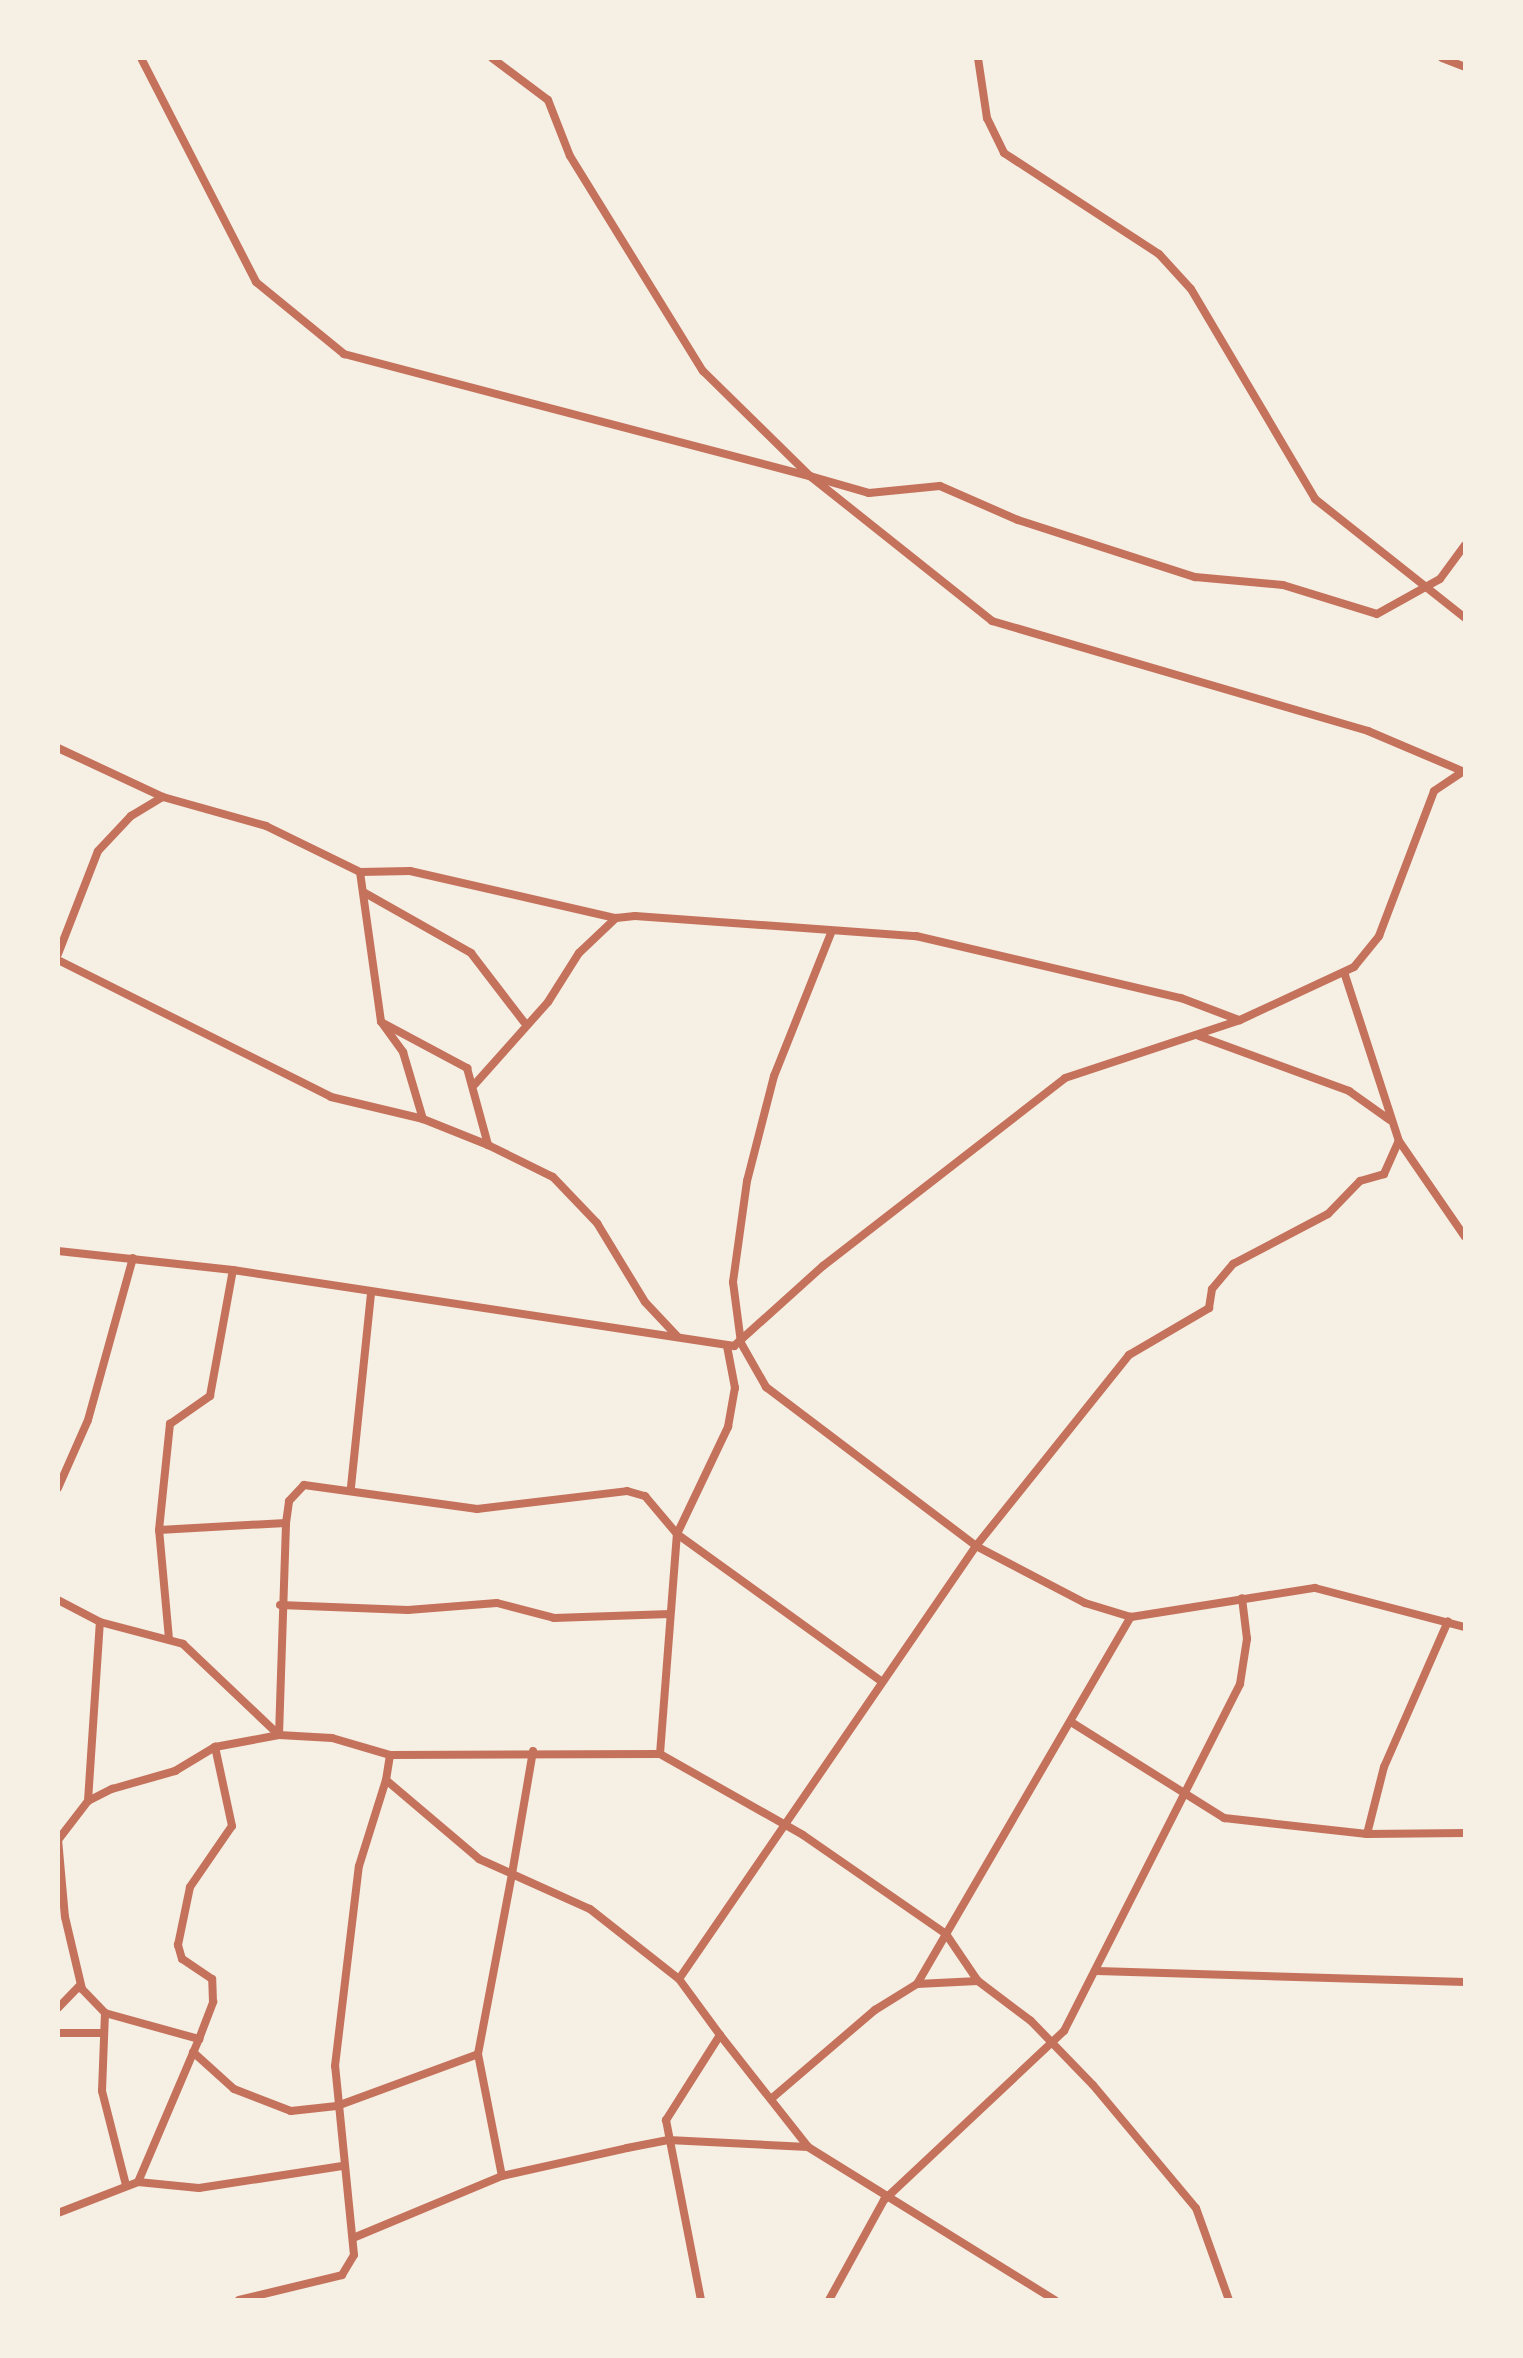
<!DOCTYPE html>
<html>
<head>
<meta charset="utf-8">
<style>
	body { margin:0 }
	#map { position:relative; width:1523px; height:2358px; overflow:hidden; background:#f6efe4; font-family:"DM Sans",sans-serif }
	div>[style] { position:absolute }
	.minor>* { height:8px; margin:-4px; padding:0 4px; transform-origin:4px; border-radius:4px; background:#c5725c }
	span { translate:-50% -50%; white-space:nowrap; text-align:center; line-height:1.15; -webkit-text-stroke:6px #f6efe4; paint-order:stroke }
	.frame { position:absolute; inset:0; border:60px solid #f6efe4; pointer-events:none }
</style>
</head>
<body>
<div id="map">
	<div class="minor">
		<i style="left:141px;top:58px;width:252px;rotate:62.8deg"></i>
		<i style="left:256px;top:282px;width:114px;rotate:39.3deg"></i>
		<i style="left:344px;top:354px;width:482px;rotate:14.7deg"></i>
		<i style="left:810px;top:476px;width:233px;rotate:38.5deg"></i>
		<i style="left:992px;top:621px;width:392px;rotate:16.3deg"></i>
		<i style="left:1368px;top:731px;width:100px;rotate:23deg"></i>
		<i style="left:492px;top:58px;width:70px;rotate:36.9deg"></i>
		<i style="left:548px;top:100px;width:60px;rotate:68.6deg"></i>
		<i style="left:570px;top:156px;width:253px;rotate:58.3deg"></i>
		<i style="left:703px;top:371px;width:150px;rotate:44.5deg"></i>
		<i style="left:810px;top:476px;width:61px;rotate:16.1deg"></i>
		<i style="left:869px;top:493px;width:71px;rotate:-5.6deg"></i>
		<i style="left:940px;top:486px;width:85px;rotate:23.6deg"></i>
		<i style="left:1018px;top:520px;width:186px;rotate:17.9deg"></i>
		<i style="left:1195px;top:577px;width:88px;rotate:5.2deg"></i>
		<i style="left:1283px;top:585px;width:98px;rotate:17.1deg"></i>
		<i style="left:1377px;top:614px;width:72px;rotate:-29.1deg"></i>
		<i style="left:1440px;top:579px;width:42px;rotate:-53.7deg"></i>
		<i style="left:978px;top:58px;width:61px;rotate:81.5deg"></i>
		<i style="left:987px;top:118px;width:39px;rotate:64deg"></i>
		<i style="left:1004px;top:153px;width:185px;rotate:33.1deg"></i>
		<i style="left:1159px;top:254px;width:47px;rotate:47.6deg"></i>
		<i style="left:1191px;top:289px;width:244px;rotate:59.4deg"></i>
		<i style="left:1315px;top:499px;width:191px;rotate:38.4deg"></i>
		<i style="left:1442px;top:58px;width:25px;rotate:21deg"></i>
		<i style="left:58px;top:748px;width:116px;rotate:25deg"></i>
		<i style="left:163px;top:797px;width:107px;rotate:15.7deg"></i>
		<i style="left:266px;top:826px;width:105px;rotate:26.1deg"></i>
		<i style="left:360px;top:872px;width:151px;rotate:82deg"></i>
		<i style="left:381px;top:1022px;width:98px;rotate:28.1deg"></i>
		<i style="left:467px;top:1068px;width:80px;rotate:74.7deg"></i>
		<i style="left:488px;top:1145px;width:72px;rotate:26.2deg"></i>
		<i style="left:553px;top:1177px;width:64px;rotate:46.3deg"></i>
		<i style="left:597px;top:1223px;width:92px;rotate:58.7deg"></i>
		<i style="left:645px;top:1302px;width:48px;rotate:46.7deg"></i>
		<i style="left:360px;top:872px;width:50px;rotate:-1.1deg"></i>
		<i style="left:410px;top:871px;width:211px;rotate:12.9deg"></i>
		<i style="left:365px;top:893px;width:122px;rotate:29.5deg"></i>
		<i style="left:471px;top:953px;width:87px;rotate:52.5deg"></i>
		<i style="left:831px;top:933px;width:154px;rotate:111.7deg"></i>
		<i style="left:774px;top:1076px;width:108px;rotate:104.4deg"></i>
		<i style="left:747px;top:1181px;width:102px;rotate:97.9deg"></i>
		<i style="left:733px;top:1282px;width:62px;rotate:82.5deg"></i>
		<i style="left:741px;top:1343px;width:51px;rotate:60.4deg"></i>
		<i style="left:766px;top:1387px;width:263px;rotate:37.1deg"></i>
		<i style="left:976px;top:1546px;width:123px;rotate:27.6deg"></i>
		<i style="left:1085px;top:1603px;width:48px;rotate:16.9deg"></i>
		<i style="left:1131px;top:1617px;width:186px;rotate:-9deg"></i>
		<i style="left:1315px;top:1588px;width:155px;rotate:14.6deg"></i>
		<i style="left:58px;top:954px;width:110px;rotate:-68.8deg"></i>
		<i style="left:98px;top:851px;width:48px;rotate:-46.7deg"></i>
		<i style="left:131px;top:816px;width:37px;rotate:-31deg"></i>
		<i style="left:58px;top:960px;width:305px;rotate:26.6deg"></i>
		<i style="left:331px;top:1097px;width:95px;rotate:13.4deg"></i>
		<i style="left:1344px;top:972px;width:178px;rotate:72deg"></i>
		<i style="left:1399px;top:1141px;width:116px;rotate:55.5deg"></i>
		<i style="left:382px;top:1023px;width:36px;rotate:54deg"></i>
		<i style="left:403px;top:1052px;width:70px;rotate:73.4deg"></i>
		<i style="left:423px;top:1119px;width:70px;rotate:21.8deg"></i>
		<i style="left:1199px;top:1036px;width:160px;rotate:20.1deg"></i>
		<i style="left:1349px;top:1091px;width:50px;rotate:35.3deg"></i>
		<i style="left:475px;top:1084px;width:110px;rotate:-48.3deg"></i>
		<i style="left:548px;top:1002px;width:58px;rotate:-57.7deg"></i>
		<i style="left:579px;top:953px;width:51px;rotate:-43.4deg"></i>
		<i style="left:616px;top:918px;width:19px;rotate:-6deg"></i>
		<i style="left:635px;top:916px;width:282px;rotate:4.1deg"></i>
		<i style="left:916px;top:936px;width:272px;rotate:13.2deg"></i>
		<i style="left:1181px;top:998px;width:62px;rotate:20.8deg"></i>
		<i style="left:58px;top:1251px;width:176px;rotate:6.2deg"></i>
		<i style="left:233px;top:1270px;width:507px;rotate:8.63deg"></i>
		<i style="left:734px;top:1346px;width:120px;rotate:-42deg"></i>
		<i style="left:823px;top:1266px;width:306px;rotate:-37.8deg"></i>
		<i style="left:1065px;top:1078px;width:184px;rotate:-18.3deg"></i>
		<i style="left:1240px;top:1020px;width:126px;rotate:-24.9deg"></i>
		<i style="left:1354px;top:967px;width:40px;rotate:-51deg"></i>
		<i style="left:1379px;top:936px;width:155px;rotate:-69.2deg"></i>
		<i style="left:1434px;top:791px;width:37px;rotate:-34deg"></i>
		<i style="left:351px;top:1487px;width:195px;rotate:-84.1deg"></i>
		<i style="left:58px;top:1488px;width:74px;rotate:-66.2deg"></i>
		<i style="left:88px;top:1420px;width:168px;rotate:-74.5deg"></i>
		<i style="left:159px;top:1530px;width:127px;rotate:-3.2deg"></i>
		<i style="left:58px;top:1600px;width:47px;rotate:27.6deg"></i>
		<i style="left:100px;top:1622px;width:86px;rotate:14.8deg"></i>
		<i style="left:183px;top:1644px;width:132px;rotate:43.5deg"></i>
		<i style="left:279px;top:1735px;width:53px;rotate:3.2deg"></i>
		<i style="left:332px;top:1738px;width:60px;rotate:16.3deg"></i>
		<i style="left:390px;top:1755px;width:270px;rotate:-0.2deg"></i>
		<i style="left:660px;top:1754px;width:164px;rotate:29.5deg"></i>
		<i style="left:803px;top:1835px;width:174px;rotate:34.7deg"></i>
		<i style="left:946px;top:1934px;width:57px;rotate:55.8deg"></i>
		<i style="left:978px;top:1981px;width:66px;rotate:37deg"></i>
		<i style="left:1031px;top:2021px;width:89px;rotate:45.9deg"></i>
		<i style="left:1093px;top:2085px;width:160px;rotate:50.1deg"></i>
		<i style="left:1196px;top:2208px;width:98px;rotate:70.3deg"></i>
		<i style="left:280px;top:1605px;width:128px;rotate:2.2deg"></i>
		<i style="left:408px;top:1610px;width:89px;rotate:-4.5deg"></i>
		<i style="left:497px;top:1603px;width:59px;rotate:14.7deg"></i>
		<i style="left:554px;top:1618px;width:116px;rotate:-2deg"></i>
		<i style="left:169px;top:1639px;width:109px;rotate:-95.2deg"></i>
		<i style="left:159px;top:1530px;width:107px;rotate:-84.1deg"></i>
		<i style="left:170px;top:1424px;width:49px;rotate:-35deg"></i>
		<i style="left:210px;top:1396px;width:128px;rotate:-79.7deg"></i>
		<i style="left:1071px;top:1722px;width:181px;rotate:32.1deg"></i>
		<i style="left:1224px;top:1818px;width:144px;rotate:6.4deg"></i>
		<i style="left:1367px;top:1834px;width:98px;rotate:-0.6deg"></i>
		<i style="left:533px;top:1751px;width:125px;rotate:99.7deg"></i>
		<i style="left:512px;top:1874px;width:85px;rotate:24.2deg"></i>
		<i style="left:590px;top:1909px;width:113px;rotate:38.2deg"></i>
		<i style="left:679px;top:1979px;width:69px;rotate:53.8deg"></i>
		<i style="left:720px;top:2035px;width:101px;rotate:122.4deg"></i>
		<i style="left:666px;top:2120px;width:183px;rotate:79deg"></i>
		<i style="left:660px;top:1754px;width:221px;rotate:-85.6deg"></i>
		<i style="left:677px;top:1534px;width:119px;rotate:-64.5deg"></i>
		<i style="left:728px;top:1427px;width:40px;rotate:-80deg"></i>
		<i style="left:735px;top:1388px;width:43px;rotate:-100.8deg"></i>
		<i style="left:390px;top:1755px;width:25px;rotate:99deg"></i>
		<i style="left:386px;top:1780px;width:122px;rotate:40.3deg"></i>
		<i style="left:479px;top:1859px;width:36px;rotate:24deg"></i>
		<i style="left:512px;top:1874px;width:183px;rotate:100.7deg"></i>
		<i style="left:478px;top:2054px;width:124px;rotate:78.9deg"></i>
		<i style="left:88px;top:1801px;width:179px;rotate:-86.2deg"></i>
		<i style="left:1367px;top:1834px;width:69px;rotate:-75.8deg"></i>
		<i style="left:1384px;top:1767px;width:159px;rotate:-66.3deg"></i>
		<i style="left:58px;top:1839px;width:78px;rotate:84.9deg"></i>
		<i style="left:65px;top:1917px;width:74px;rotate:76.7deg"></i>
		<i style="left:82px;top:1989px;width:33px;rotate:46deg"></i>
		<i style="left:105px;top:2013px;width:98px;rotate:15.5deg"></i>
		<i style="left:199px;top:2039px;width:155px;rotate:113.1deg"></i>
		<i style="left:58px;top:1840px;width:49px;rotate:-52.4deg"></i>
		<i style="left:88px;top:1801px;width:27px;rotate:-27deg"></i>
		<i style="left:112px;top:1789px;width:66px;rotate:-15.9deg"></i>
		<i style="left:175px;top:1771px;width:47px;rotate:-31deg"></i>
		<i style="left:215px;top:1747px;width:65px;rotate:-10.6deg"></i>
		<i style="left:279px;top:1735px;width:212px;rotate:-88.1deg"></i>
		<i style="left:286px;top:1523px;width:22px;rotate:-82deg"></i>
		<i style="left:289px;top:1501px;width:22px;rotate:-47deg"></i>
		<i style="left:304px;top:1485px;width:175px;rotate:7.9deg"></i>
		<i style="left:477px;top:1509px;width:151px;rotate:-6.8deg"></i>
		<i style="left:627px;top:1491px;width:19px;rotate:16deg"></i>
		<i style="left:645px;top:1496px;width:50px;rotate:49.9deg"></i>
		<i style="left:677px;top:1534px;width:251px;rotate:35.8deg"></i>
		<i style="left:1097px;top:1971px;width:368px;rotate:1.7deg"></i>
		<i style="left:679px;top:1979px;width:525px;rotate:-55.55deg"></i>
		<i style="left:976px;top:1546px;width:245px;rotate:-51.3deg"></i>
		<i style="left:1129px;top:1355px;width:93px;rotate:-30.4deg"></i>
		<i style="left:1209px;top:1308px;width:19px;rotate:-81deg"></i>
		<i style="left:1212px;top:1289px;width:33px;rotate:-50deg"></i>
		<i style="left:1233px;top:1264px;width:107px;rotate:-27.8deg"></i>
		<i style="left:1328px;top:1214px;width:46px;rotate:-45.9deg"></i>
		<i style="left:1360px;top:1181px;width:25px;rotate:-16deg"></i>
		<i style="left:1384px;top:1174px;width:36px;rotate:-66deg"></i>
		<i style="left:917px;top:1984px;width:61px;rotate:-2.8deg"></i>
		<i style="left:58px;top:2008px;width:32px;rotate:-46deg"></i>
		<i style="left:105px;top:2013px;width:78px;rotate:92.2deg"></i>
		<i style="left:102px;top:2091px;width:97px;rotate:75.7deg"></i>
		<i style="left:58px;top:2033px;width:44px"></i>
		<i style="left:720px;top:2035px;width:142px;rotate:51.8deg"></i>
		<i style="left:808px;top:2147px;width:291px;rotate:31.8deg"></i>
		<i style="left:199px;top:2039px;width:40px;rotate:-69deg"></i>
		<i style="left:213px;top:2002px;width:23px;rotate:-92deg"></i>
		<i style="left:212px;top:1979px;width:36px;rotate:-146deg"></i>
		<i style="left:182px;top:1959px;width:15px;rotate:-106deg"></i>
		<i style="left:178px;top:1945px;width:59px;rotate:-78.3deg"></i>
		<i style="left:190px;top:1887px;width:74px;rotate:-55.5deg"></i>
		<i style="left:232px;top:1826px;width:81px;rotate:-102.1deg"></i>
		<i style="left:193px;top:2052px;width:55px;rotate:42.1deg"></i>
		<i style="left:234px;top:2089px;width:61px;rotate:21.1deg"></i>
		<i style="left:291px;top:2111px;width:46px;rotate:-6.2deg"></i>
		<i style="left:337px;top:2106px;width:150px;rotate:-20.2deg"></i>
		<i style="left:771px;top:2099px;width:137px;rotate:-40.6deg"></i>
		<i style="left:875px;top:2010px;width:49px;rotate:-31.8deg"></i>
		<i style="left:917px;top:1984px;width:425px;rotate:-59.8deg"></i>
		<i style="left:58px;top:2213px;width:86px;rotate:-21.2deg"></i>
		<i style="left:138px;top:2182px;width:61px;rotate:5.6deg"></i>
		<i style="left:199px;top:2188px;width:145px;rotate:-8.7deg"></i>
		<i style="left:353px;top:2238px;width:161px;rotate:-22.6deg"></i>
		<i style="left:502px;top:2176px;width:128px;rotate:-12.6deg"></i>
		<i style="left:627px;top:2148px;width:42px;rotate:-11deg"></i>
		<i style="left:668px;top:2140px;width:140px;rotate:2.9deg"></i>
		<i style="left:239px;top:2300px;width:106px;rotate:-13.6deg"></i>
		<i style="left:342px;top:2275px;width:23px;rotate:-59deg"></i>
		<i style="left:354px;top:2255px;width:190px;rotate:-95.7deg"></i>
		<i style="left:335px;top:2066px;width:201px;rotate:-83.2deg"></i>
		<i style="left:359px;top:1866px;width:90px;rotate:-72.6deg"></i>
		<i style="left:829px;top:2300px;width:114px;rotate:-61.2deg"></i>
		<i style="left:884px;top:2200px;width:247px;rotate:-43.2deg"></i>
		<i style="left:1064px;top:2031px;width:389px;rotate:-63.1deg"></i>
		<i style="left:1240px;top:1684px;width:46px;rotate:-81.2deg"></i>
		<i style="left:1247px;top:1639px;width:41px;rotate:-97deg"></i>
	</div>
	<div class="frame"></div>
</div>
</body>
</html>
